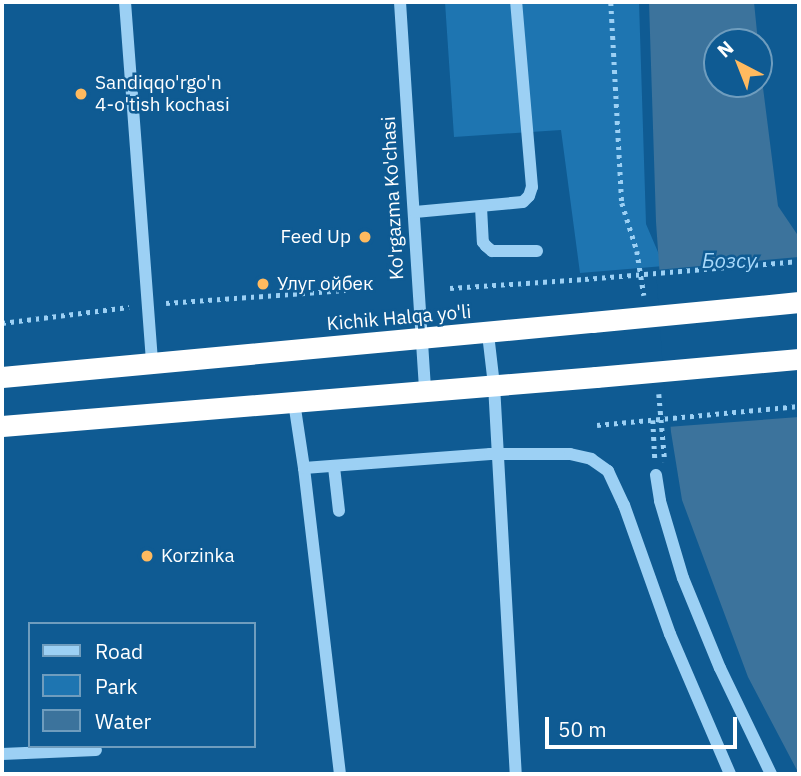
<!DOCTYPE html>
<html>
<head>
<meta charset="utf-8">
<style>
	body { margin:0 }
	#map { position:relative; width:801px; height:776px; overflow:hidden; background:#0f5b93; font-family:"IBM Plex Sans",sans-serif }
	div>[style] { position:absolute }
	.green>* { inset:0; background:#1e75b1 }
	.water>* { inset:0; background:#3c739c }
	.pier>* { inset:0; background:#0f5b93 }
	.path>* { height:4.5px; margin-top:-2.25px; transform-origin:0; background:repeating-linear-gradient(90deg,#9cd0f4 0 3.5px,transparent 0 8.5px) }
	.minor>* { height:12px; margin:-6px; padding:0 6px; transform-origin:6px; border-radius:6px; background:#9cd0f4 }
	.highway>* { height:21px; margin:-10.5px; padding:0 10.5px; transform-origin:10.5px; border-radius:10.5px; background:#fff }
	.path-bridge>* { height:4.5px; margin-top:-2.25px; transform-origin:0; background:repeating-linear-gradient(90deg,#9cd0f4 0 3.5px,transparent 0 8.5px) }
	.highway-bridge>* { height:21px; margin:-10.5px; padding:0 10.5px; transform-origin:10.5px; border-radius:10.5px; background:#fff }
	.dots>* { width:19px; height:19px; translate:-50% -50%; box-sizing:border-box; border:4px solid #0f5b93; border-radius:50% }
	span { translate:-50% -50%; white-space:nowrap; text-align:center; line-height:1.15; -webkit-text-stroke:5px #0f5b93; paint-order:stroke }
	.poi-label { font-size:19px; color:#fff }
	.left { translate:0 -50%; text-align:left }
	.right { translate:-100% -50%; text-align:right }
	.street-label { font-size:19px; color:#fff }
	.water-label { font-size:21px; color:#a8d9fb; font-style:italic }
	.frame { position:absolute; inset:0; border:4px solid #fff; pointer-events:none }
	.legend { position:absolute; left:28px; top:622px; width:228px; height:126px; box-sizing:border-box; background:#0f5b93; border:2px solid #6f9dbe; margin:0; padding:9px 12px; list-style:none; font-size:21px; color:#fff }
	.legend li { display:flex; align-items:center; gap:14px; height:35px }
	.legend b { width:35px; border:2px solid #6f9dbe }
	.north { position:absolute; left:703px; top:28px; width:70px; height:70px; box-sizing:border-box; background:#0f5b93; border:2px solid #6f9dbe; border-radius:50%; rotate:318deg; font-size:19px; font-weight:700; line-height:28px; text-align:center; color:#fff }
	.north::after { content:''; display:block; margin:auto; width:24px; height:32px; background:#ffba5f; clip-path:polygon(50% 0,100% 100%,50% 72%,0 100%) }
	.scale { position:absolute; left:545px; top:717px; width:192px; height:32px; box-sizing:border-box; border:4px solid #fff; border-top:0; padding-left:9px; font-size:21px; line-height:24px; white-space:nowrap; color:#fff; -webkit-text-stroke:5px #0f5b93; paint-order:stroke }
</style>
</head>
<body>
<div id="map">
	<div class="green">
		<i style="clip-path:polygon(445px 2px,639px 2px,646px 224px,664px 266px,580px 273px,561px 130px,454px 137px)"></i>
	</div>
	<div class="water">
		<i style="clip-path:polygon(649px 2px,754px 2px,758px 42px,717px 42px,717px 84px,759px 84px,759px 56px,778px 206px,799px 237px,799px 774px,748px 677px,682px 500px,671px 432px,656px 222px)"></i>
	</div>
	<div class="pier">
		<i style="clip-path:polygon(799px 257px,799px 417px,667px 427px,656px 270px)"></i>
	</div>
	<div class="path">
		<i style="left:611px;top:2px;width:201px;rotate:86.9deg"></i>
		<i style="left:622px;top:203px;width:50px;rotate:72.6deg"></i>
		<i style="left:637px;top:251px;width:45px;rotate:81deg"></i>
		<i style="left:450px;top:288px;width:135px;rotate:-3.8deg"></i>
		<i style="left:166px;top:303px;width:180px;rotate:-4.1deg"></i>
		<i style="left:2px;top:323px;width:128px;rotate:-7.2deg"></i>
		<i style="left:659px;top:394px;width:68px;rotate:85deg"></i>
		<i style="left:653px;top:420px;width:40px;rotate:87.1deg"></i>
	</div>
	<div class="minor">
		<i style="left:125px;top:2px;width:362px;rotate:85.7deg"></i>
		<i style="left:400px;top:2px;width:390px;rotate:86.3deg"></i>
		<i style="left:481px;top:207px;width:35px;rotate:87deg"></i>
		<i style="left:483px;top:242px;width:5px;rotate:53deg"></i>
		<i style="left:486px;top:246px;width:8px;rotate:40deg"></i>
		<i style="left:492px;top:251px;width:45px"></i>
		<i style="left:415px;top:212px;width:108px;rotate:-5.3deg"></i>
		<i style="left:523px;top:202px;width:8px;rotate:-45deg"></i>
		<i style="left:529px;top:196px;width:9px;rotate:-72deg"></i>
		<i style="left:532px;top:187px;width:186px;rotate:-94.9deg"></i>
		<i style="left:488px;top:334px;width:51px;rotate:83.3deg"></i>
		<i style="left:494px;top:385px;width:390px;rotate:86.8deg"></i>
		<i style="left:294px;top:402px;width:67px;rotate:81.4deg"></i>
		<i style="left:304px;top:468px;width:308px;rotate:83.3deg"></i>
		<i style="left:334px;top:467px;width:44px;rotate:83.5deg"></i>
		<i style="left:304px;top:468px;width:187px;rotate:-4.3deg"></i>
		<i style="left:490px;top:454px;width:80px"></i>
		<i style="left:570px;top:454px;width:22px;rotate:13deg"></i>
		<i style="left:591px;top:459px;width:21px;rotate:35deg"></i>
		<i style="left:608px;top:471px;width:38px;rotate:65deg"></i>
		<i style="left:624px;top:505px;width:137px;rotate:70.4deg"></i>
		<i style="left:670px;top:634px;width:152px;rotate:66.8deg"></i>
		<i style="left:656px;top:475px;width:26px;rotate:81deg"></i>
		<i style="left:660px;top:501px;width:80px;rotate:73.4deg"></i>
		<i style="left:683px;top:578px;width:97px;rotate:67.7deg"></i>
		<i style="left:720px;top:668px;width:118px;rotate:64.3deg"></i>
		<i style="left:2px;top:754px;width:94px;rotate:-2.4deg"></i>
	</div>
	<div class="highway">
		<i style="left:2px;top:377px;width:593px;rotate:-5.33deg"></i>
		<i style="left:2px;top:426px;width:596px;rotate:-4.72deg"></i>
	</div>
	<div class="path-bridge">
		<i style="left:585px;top:279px;width:215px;rotate:-4.8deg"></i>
		<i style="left:597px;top:425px;width:203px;rotate:-5.4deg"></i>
	</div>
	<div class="highway-bridge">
		<i style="left:592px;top:322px;width:208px;rotate:-5.5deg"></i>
		<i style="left:596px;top:377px;width:204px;rotate:-5.1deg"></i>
	</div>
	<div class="dots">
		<i style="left:81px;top:94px;background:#ffba5f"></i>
		<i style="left:365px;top:237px;background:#ffba5f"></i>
		<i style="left:263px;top:284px;background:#ffba5f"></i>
		<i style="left:147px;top:556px;background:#ffba5f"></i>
	</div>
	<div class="poi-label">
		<span class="left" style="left:95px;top:94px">Sandiqqo'rgo'n<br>4-o'tish kochasi</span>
		<span class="right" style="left:351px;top:237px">Feed Up</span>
		<span class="left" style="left:277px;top:284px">Улуг ойбек</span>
		<span class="left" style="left:161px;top:556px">Korzinka</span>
	</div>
	<div class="street-label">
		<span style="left:393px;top:198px;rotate:-93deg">Ko'rgazma Ko'chasi</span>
		<span style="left:399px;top:318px;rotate:-5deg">Kichik Halqa yo'li</span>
	</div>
	<div class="water-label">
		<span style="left:729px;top:260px">Бозсу</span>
	</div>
	<div class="frame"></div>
	<ul class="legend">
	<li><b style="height:9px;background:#9cd0f4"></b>Road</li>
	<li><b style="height:19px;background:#1e75b1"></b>Park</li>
	<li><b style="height:19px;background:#3c739c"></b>Water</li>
	</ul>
	<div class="north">N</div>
	<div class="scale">50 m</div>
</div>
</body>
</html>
